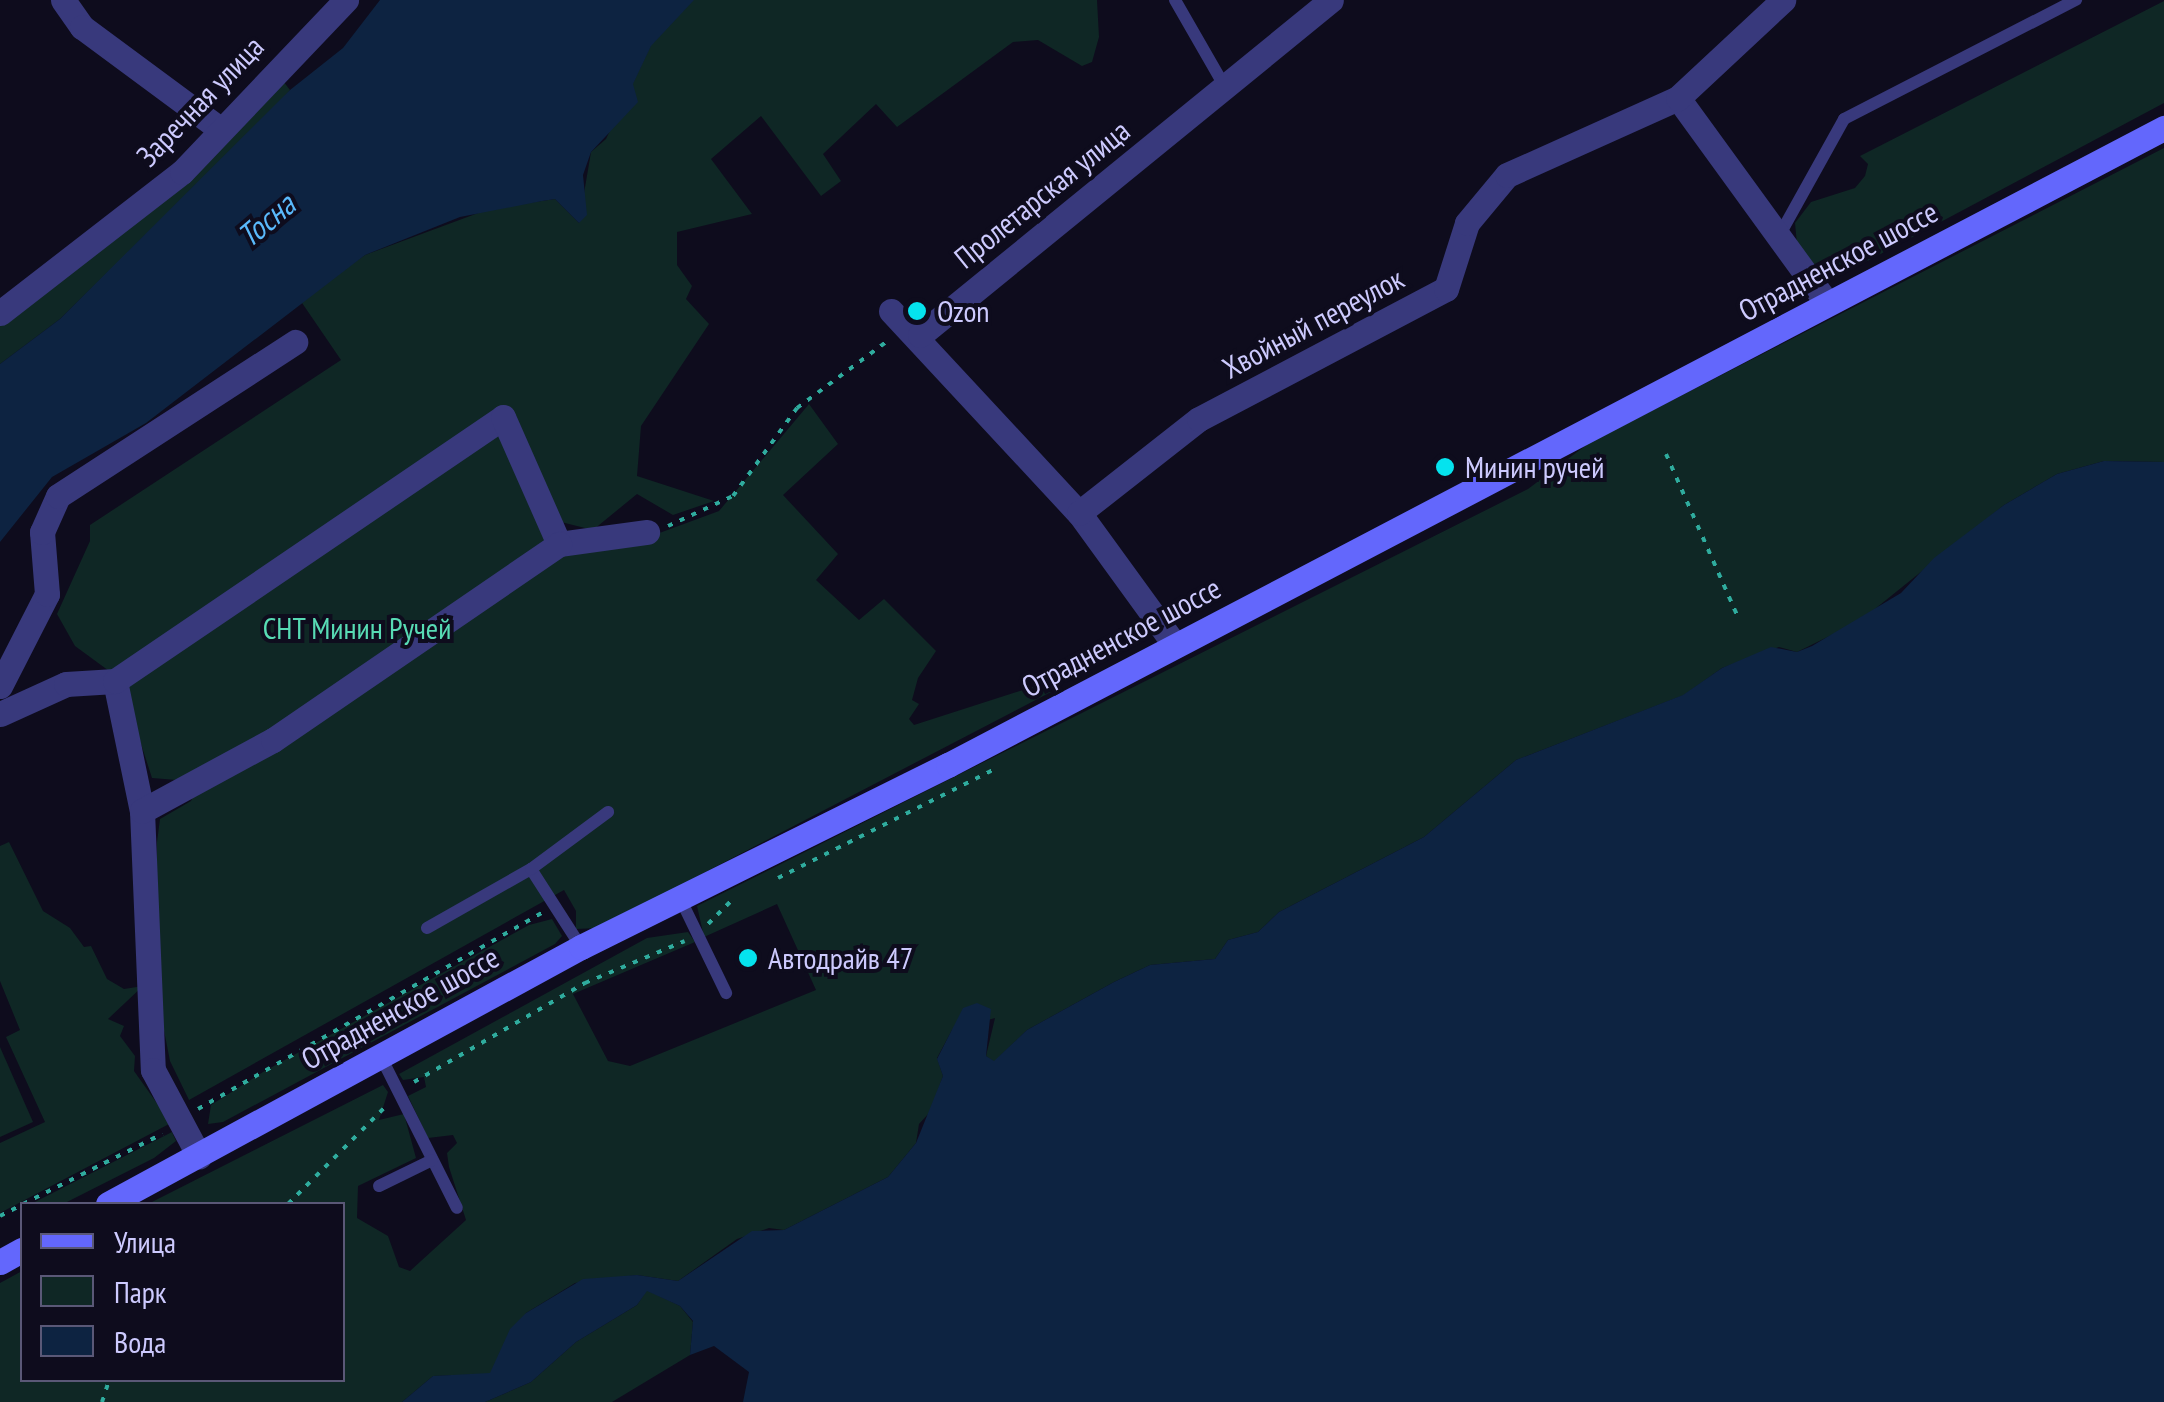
<!DOCTYPE html>
<html>
<head>
<meta charset="utf-8">
<style>
	body { margin:0 }
	#map { position:relative; width:2164px; height:1402px; overflow:hidden; background:#0e0c1d; font-family:"PT Sans Narrow",sans-serif }
	div>[style] { position:absolute }
	.green>* { inset:0; background:#0f2725 }
	.water>* { inset:0; background:#0d2341 }
	.path>* { height:4px; margin-top:-2px; transform-origin:0; background:repeating-linear-gradient(90deg,#2fac9e 0 5px,transparent 0 13px) }
	.lane>* { height:12px; margin:-6px; padding:0 6px; transform-origin:6px; border-radius:6px; background:#38397c }
	.street>* { height:25px; margin:-12.5px; padding:0 12.5px; transform-origin:12.5px; border-radius:12.5px; background:#38397c }
	.secondary>* { height:25px; margin:-12.5px; padding:0 12.5px; transform-origin:12.5px; border-radius:12.5px; background:#6367fc }
	.dots>* { width:28px; height:28px; translate:-50% -50%; box-sizing:border-box; border:5px solid #0e0c1d; border-radius:50% }
	span { translate:-50% -50%; white-space:nowrap; text-align:center; line-height:1.15; -webkit-text-stroke:8px #0e0c1d; paint-order:stroke }
	.street-label { font-size:30px; color:#cdcafe }
	.poi-label { font-size:30px; color:#cdcafe }
	.left { translate:0 -50%; text-align:left }
	.park-label { font-size:30px; color:#58dbb4 }
	.water-label { font-size:32px; color:#5ab9fb; font-style:italic }
	.legend { position:absolute; left:20px; top:1202px; width:325px; height:180px; box-sizing:border-box; background:#0e0c1d; border:2px solid #5a5877; margin:0; padding:12px 18px; list-style:none; font-size:30px; color:#cdcafe }
	.legend li { display:flex; align-items:center; gap:20px; height:50px }
	.legend b { width:50px; border:2px solid #5a5877 }
</style>
</head>
<body>
<div id="map">
	<div class="green">
		<i style="clip-path:polygon(693px 0,1097px 0,1099px 37px,1092px 62px,1082px 66px,1038px 40px,1013px 42px,897px 127px,876px 104px,823px 154px,841px 181px,821px 196px,761px 116px,711px 159px,752px 214px,677px 232px,677px 265px,692px 286px,686px 299px,709px 324px,641px 426px,637px 476px,714px 501px,673px 515px,637px 494px,593px 530px,561px 522px,571px 551px,635px 542px,719px 511px,809px 404px,838px 444px,783px 495px,838px 554px,816px 580px,859px 620px,884px 599px,936px 651px,918px 678px,912px 700px,919px 704px,909px 719px,914px 725px,1032px 687px,1051px 692px,598px 928px,576px 929px,576px 911px,564px 890px,189px 1100px,170px 1061px,157px 995px,157px 842px,160px 819px,191px 801px,196px 790px,189px 781px,152px 778px,120px 679px,75px 646px,57px 614px,90px 541px,90px 525px,341px 360px,300px 300px,365px 255px,489px 209px,555px 199px,579px 223px,591px 152px,606px 139px,651px 45px)"></i>
		<i style="clip-path:polygon(2164px 1px,2164px 103px,1843px 274px,1816px 270px,1797px 244px,1795px 223px,1811px 202px,1855px 188px,1865px 176px,1868px 164px,1860px 156px)"></i>
		<i style="clip-path:polygon(280px 77px,290px 90px,271px 112px,60px 319px,0 364px,0 323px)"></i>
		<i style="clip-path:polygon(2164px 148px,2164px 462px,2104px 461px,2057px 474px,2004px 505px,1860px 621px,1797px 652px,1779px 647px,1722px 668px,1684px 695px,1516px 760px,1424px 837px,1279px 912px,1258px 932px,1228px 940px,1215px 959px,1150px 965px,1114px 982px,1027px 1030px,994px 1062px,986px 1056px,995px 1018px,952px 1030px,937px 1058px,943px 1076px,930px 1112px,919px 1124px,916px 1143px,888px 1177px,784px 1230px,769px 1228px,737px 1239px,678px 1281px,637px 1275px,575px 1283px,526px 1313px,491px 1374px,433px 1376px,402px 1402px,0 1402px,0 1283px,22px 1271px,22px 1380px,342px 1380px,342px 1204px,148px 1204px,383px 1085px,388px 1092px,379px 1120px,404px 1114px,416px 1158px,358px 1186px,357px 1218px,388px 1236px,399px 1267px,410px 1271px,466px 1220px,449px 1167px,447px 1153px,457px 1143px,453px 1135px,428px 1138px,408px 1096px,426px 1087px,424px 1077px,403px 1080px,399px 1074px,647px 938px,688px 932px,695px 942px,573px 994px,608px 1061px,630px 1066px,816px 990px,777px 904px,704px 937px,697px 906px,1528px 489px,1589px 443px)"></i>
		<i style="clip-path:polygon(9px 842px,43px 911px,70px 928px,84px 947px,91px 946px,107px 979px,124px 989px,143px 986px,108px 1019px,124px 1026px,120px 1036px,135px 1056px,134px 1071px,171px 1123px,0 1213px,0 1143px,45px 1122px,6px 1037px,20px 1030px,0 981px,0 846px)"></i>
		<i style="clip-path:polygon(552px 919px,562px 936px,555px 944px,223px 1122px,208px 1124px,211px 1105px,263px 1072px,529px 925px)"></i>
		<i style="clip-path:polygon(0 1047px,33px 1122px,0 1137px)"></i>
		<i style="clip-path:polygon(172px 1132px,176px 1141px,154px 1158px,63px 1204px,31px 1204px)"></i>
		<i style="clip-path:polygon(647px 1290px,680px 1306px,693px 1322px,690px 1355px,612px 1402px,485px 1402px,531px 1382px,576px 1342px,637px 1305px)"></i>
	</div>
	<div class="water">
		<i style="clip-path:polygon(380px 0,694px 0,651px 46px,633px 84px,638px 102px,591px 152px,583px 175px,587px 215px,579px 223px,555px 199px,542px 201px,460px 217px,365px 255px,146px 423px,52px 477px,0 542px,0 364px,60px 319px,290px 90px,343px 48px)"></i>
		<i style="clip-path:polygon(2104px 461px,2164px 462px,2164px 1402px,743px 1402px,749px 1372px,714px 1346px,690px 1355px,693px 1321px,680px 1306px,647px 1291px,637px 1305px,576px 1342px,531px 1382px,485px 1402px,402px 1402px,433px 1376px,490px 1373px,510px 1329px,526px 1313px,583px 1279px,637px 1275px,678px 1281px,752px 1231px,784px 1230px,888px 1177px,916px 1143px,943px 1076px,937px 1059px,963px 1008px,977px 1003px,991px 1009px,986px 1056px,994px 1061px,1027px 1030px,1114px 982px,1150px 965px,1215px 959px,1228px 940px,1258px 932px,1279px 912px,1424px 837px,1516px 760px,1683px 695px,1722px 668px,1771px 647px,1797px 652px,1812px 646px,1901px 593px,1934px 558px,2004px 505px,2057px 474px)"></i>
	</div>
	<div class="path">
		<i style="left:1666px;top:454px;width:176px;rotate:66.2deg"></i>
		<i style="left:668px;top:526px;width:72px;rotate:-24.8deg"></i>
		<i style="left:733px;top:496px;width:109px;rotate:-54deg"></i>
		<i style="left:797px;top:408px;width:114px;rotate:-36.5deg"></i>
		<i style="left:778px;top:878px;width:241px;rotate:-26.7deg"></i>
		<i style="left:708px;top:924px;width:35px;rotate:-45deg"></i>
		<i style="left:414px;top:1082px;width:198px;rotate:-30.1deg"></i>
		<i style="left:585px;top:983px;width:108px;rotate:-22.8deg"></i>
		<i style="left:198px;top:1109px;width:396px;rotate:-29.7deg"></i>
		<i style="left:23px;top:1204px;width:156px;rotate:-26.7deg"></i>
		<i style="left:288px;top:1204px;width:141px;rotate:-45deg"></i>
		<i style="left:0;top:1216px;width:25px;rotate:-27deg"></i>
		<i style="left:102px;top:1402px;width:23px;rotate:-72deg"></i>
	</div>
	<div class="lane">
		<i style="left:1175px;top:0;width:100px;rotate:60.1deg"></i>
		<i style="left:1779px;top:236px;width:134px;rotate:-60.9deg"></i>
		<i style="left:1844px;top:119px;width:261px;rotate:-27.2deg"></i>
		<i style="left:531px;top:869px;width:93px;rotate:57.3deg"></i>
		<i style="left:679px;top:896px;width:108px;rotate:64.1deg"></i>
		<i style="left:427px;top:928px;width:120px;rotate:-29.6deg"></i>
		<i style="left:531px;top:869px;width:96px;rotate:-36.5deg"></i>
		<i style="left:380px;top:1055px;width:171px;rotate:63.3deg"></i>
		<i style="left:379px;top:1186px;width:59px;rotate:-26.1deg"></i>
	</div>
	<div class="street">
		<i style="left:63px;top:0;width:33px;rotate:55deg"></i>
		<i style="left:82px;top:27px;width:172px;rotate:36.5deg"></i>
		<i style="left:1678px;top:98px;width:253px;rotate:54deg"></i>
		<i style="left:891px;top:311px;width:276px;rotate:47.1deg"></i>
		<i style="left:1079px;top:513px;width:163px;rotate:54deg"></i>
		<i style="left:0;top:313px;width:230px;rotate:-37.8deg"></i>
		<i style="left:182px;top:172px;width:238px;rotate:-46.4deg"></i>
		<i style="left:920px;top:335px;width:530px;rotate:-39.18deg"></i>
		<i style="left:1079px;top:513px;width:152px;rotate:-38.1deg"></i>
		<i style="left:1199px;top:419px;width:279px;rotate:-27.8deg"></i>
		<i style="left:1446px;top:289px;width:69px;rotate:-72.3deg"></i>
		<i style="left:1467px;top:223px;width:62px;rotate:-50.2deg"></i>
		<i style="left:1507px;top:175px;width:188px;rotate:-24.2deg"></i>
		<i style="left:1678px;top:98px;width:144px;rotate:-43deg"></i>
		<i style="left:115px;top:681px;width:133px;rotate:78.3deg"></i>
		<i style="left:142px;top:811px;width:259px;rotate:87.6deg"></i>
		<i style="left:153px;top:1070px;width:98px;rotate:61.9deg"></i>
		<i style="left:0;top:686px;width:103px;rotate:-62.9deg"></i>
		<i style="left:47px;top:594px;width:62px;rotate:-94.6deg"></i>
		<i style="left:42px;top:532px;width:39px;rotate:-66deg"></i>
		<i style="left:58px;top:496px;width:283px;rotate:-33deg"></i>
		<i style="left:0;top:714px;width:72px;rotate:-24.4deg"></i>
		<i style="left:66px;top:684px;width:49px;rotate:-3.5deg"></i>
		<i style="left:115px;top:681px;width:469px;rotate:-34.2deg"></i>
		<i style="left:503px;top:417px;width:139px;rotate:66.2deg"></i>
		<i style="left:559px;top:544px;width:89px;rotate:-7.8deg"></i>
		<i style="left:142px;top:811px;width:149px;rotate:-28.5deg"></i>
		<i style="left:273px;top:740px;width:347px;rotate:-34.4deg"></i>
	</div>
	<div class="secondary">
		<i style="left:108px;top:1204px;width:538px;rotate:-28.52deg"></i>
		<i style="left:581px;top:947px;width:410px;rotate:-26.4deg"></i>
		<i style="left:948px;top:765px;width:1373px;rotate:-27.65deg"></i>
		<i style="left:0;top:1262px;width:25px;rotate:-29deg"></i>
	</div>
	<div class="dots">
		<i style="left:917px;top:311px;background:#05e3ee"></i>
		<i style="left:1445px;top:467px;background:#05e3ee"></i>
		<i style="left:748px;top:958px;background:#05e3ee"></i>
	</div>
	<div class="street-label">
		<span style="left:200px;top:101px;rotate:-46deg">Заречная улица</span>
		<span style="left:1042px;top:194px;rotate:-39deg">Пролетарская улица</span>
		<span style="left:1838px;top:261px;rotate:-28deg">Отрадненское шоссе</span>
		<span style="left:1313px;top:323px;rotate:-28deg">Хвойный переулок</span>
		<span style="left:1121px;top:637px;rotate:-28deg">Отрадненское шоссе</span>
		<span style="left:400px;top:1008px;rotate:-29deg">Отрадненское шоссе</span>
	</div>
	<div class="poi-label">
		<span class="left" style="left:937px;top:311px">Ozon</span>
		<span class="left" style="left:1465px;top:467px">Минин ручей</span>
		<span class="left" style="left:768px;top:958px">Автодрайв 47</span>
	</div>
	<div class="park-label">
		<span style="left:357px;top:628px">СНТ Минин Ручей</span>
	</div>
	<div class="water-label">
		<span style="left:266px;top:220px;rotate:-40deg">Тосна</span>
	</div>
	<ul class="legend">
	<li><b style="height:12px;background:#6367fc"></b>Улица</li>
	<li><b style="height:28px;background:#0f2725"></b>Парк</li>
	<li><b style="height:28px;background:#0d2341"></b>Вода</li>
	</ul>
</div>
</body>
</html>
